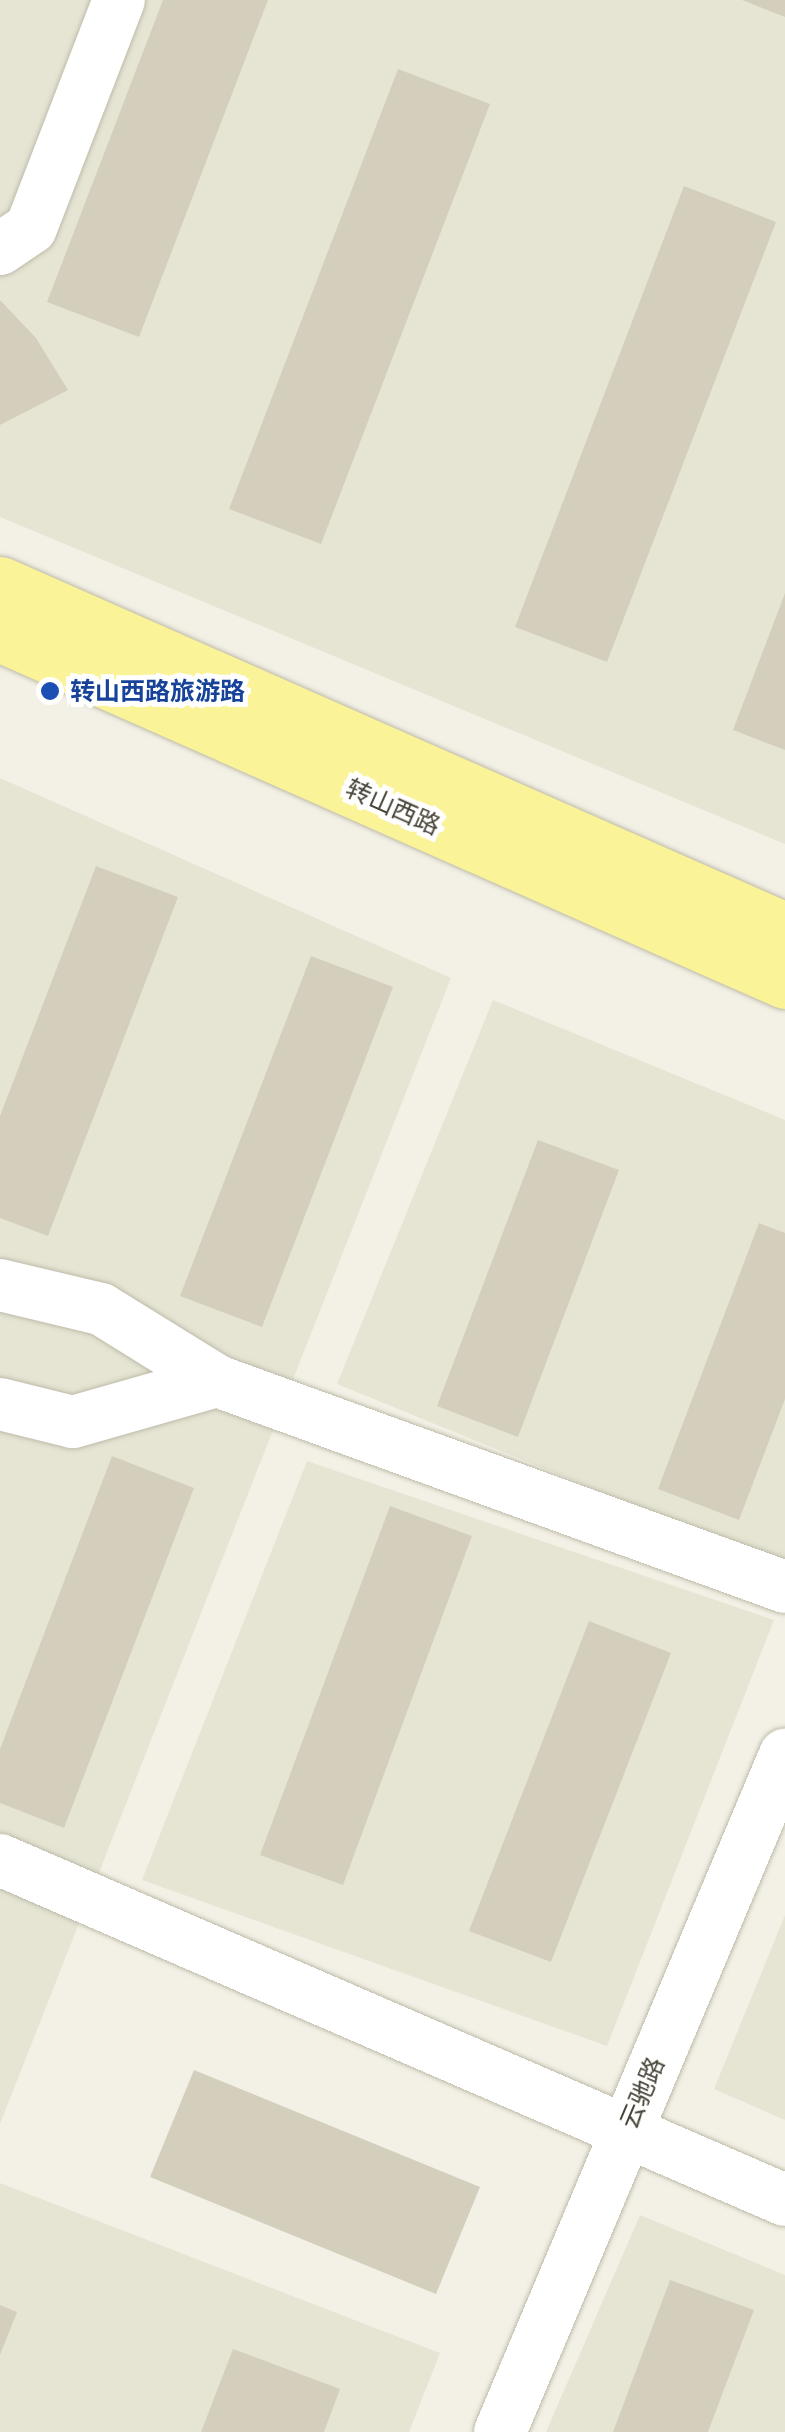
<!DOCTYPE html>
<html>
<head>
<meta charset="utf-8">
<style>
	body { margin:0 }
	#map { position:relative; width:785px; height:2432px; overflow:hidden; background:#f3f1e6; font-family:Arial,"Noto Sans SC",sans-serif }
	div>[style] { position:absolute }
	.residential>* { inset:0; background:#e6e5d4 }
	.building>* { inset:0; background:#d4cfbc }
	.roads { filter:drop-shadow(0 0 2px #bebba9) drop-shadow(0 0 2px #bebba9) }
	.minor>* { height:52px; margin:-26px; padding:0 26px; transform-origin:26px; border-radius:26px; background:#fff }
	.major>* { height:55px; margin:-27.5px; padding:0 27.5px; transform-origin:27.5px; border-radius:27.5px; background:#fbf397 }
	.dots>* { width:28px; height:28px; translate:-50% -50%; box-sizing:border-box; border:5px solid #fff; border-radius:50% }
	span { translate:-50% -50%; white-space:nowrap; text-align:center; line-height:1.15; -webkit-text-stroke:10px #fff; paint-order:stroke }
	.transit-label { font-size:25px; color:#164399; font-weight:700 }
	.left { translate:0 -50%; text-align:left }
	.street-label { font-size:25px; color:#454236 }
</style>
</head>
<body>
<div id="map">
	<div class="residential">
		<i style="clip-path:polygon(0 0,785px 0,785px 844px,0 517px)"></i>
		<i style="clip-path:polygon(0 778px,451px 978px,0 2124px)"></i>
		<i style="clip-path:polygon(493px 1000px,785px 1120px,785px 1567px,337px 1384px)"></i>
		<i style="clip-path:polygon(307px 1461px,774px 1620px,607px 2046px,142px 1880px)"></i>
		<i style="clip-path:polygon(785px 1915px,785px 2120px,714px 2089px)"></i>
		<i style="clip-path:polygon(0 2183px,440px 2353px,409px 2432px,0 2432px)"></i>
		<i style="clip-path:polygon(640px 2215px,785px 2275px,785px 2432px,546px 2432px)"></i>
	</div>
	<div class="building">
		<i style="clip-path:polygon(163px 0,268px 0,139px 337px,47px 302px)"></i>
		<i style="clip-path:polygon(742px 0,785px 0,785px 17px)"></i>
		<i style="clip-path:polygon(398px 69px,490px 104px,321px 544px,229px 509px)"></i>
		<i style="clip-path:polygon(684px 186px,776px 222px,607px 662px,515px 627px)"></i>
		<i style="clip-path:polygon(0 300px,36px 338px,68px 390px,0 425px)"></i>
		<i style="clip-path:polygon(785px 593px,785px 750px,733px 730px)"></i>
		<i style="clip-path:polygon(96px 866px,178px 897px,48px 1236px,0 1218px,0 1116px)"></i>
		<i style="clip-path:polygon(311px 956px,393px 987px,262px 1327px,180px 1296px)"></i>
		<i style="clip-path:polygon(538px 1140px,619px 1170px,518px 1437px,437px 1406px)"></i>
		<i style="clip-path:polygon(759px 1223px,785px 1233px,785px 1399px,739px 1520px,658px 1489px)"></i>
		<i style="clip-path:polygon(112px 1456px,194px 1488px,64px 1828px,0 1803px,0 1749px)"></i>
		<i style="clip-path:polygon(390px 1506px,472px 1536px,343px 1885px,260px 1855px)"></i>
		<i style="clip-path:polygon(589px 1621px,671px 1653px,551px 1962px,469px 1931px)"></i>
		<i style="clip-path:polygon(194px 2070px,480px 2187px,436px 2294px,150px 2177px)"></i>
		<i style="clip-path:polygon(670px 2280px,754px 2310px,708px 2432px,613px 2432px)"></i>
		<i style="clip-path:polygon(0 2305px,17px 2312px,0 2355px)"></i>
		<i style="clip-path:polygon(233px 2349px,340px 2389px,324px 2432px,201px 2432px)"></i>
	</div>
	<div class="roads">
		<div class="minor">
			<i style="left:0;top:249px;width:37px;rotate:-34deg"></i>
			<i style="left:31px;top:228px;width:244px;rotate:-68.9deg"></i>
			<i style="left:0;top:1285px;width:104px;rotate:13.4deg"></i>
			<i style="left:101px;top:1309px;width:137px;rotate:31.8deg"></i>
			<i style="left:217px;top:1381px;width:604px;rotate:19.93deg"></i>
			<i style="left:0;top:1404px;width:75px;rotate:13.9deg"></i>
			<i style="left:73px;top:1422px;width:150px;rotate:-15.9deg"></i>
			<i style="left:0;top:1860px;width:855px;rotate:23.42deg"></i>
			<i style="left:500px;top:2432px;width:735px;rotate:-67.17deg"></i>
		</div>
		<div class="major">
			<i style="left:0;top:584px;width:858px;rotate:23.79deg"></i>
			<i style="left:0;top:634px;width:858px;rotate:23.85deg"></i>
		</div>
	</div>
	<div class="dots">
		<i style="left:50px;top:691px;background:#1a4fb4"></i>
	</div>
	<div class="transit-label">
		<span class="left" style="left:70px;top:691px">转山西路旅游路</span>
	</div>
	<div class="street-label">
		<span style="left:393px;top:807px;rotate:24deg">转山西路</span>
		<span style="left:642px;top:2093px;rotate:-67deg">云驰路</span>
	</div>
</div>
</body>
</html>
